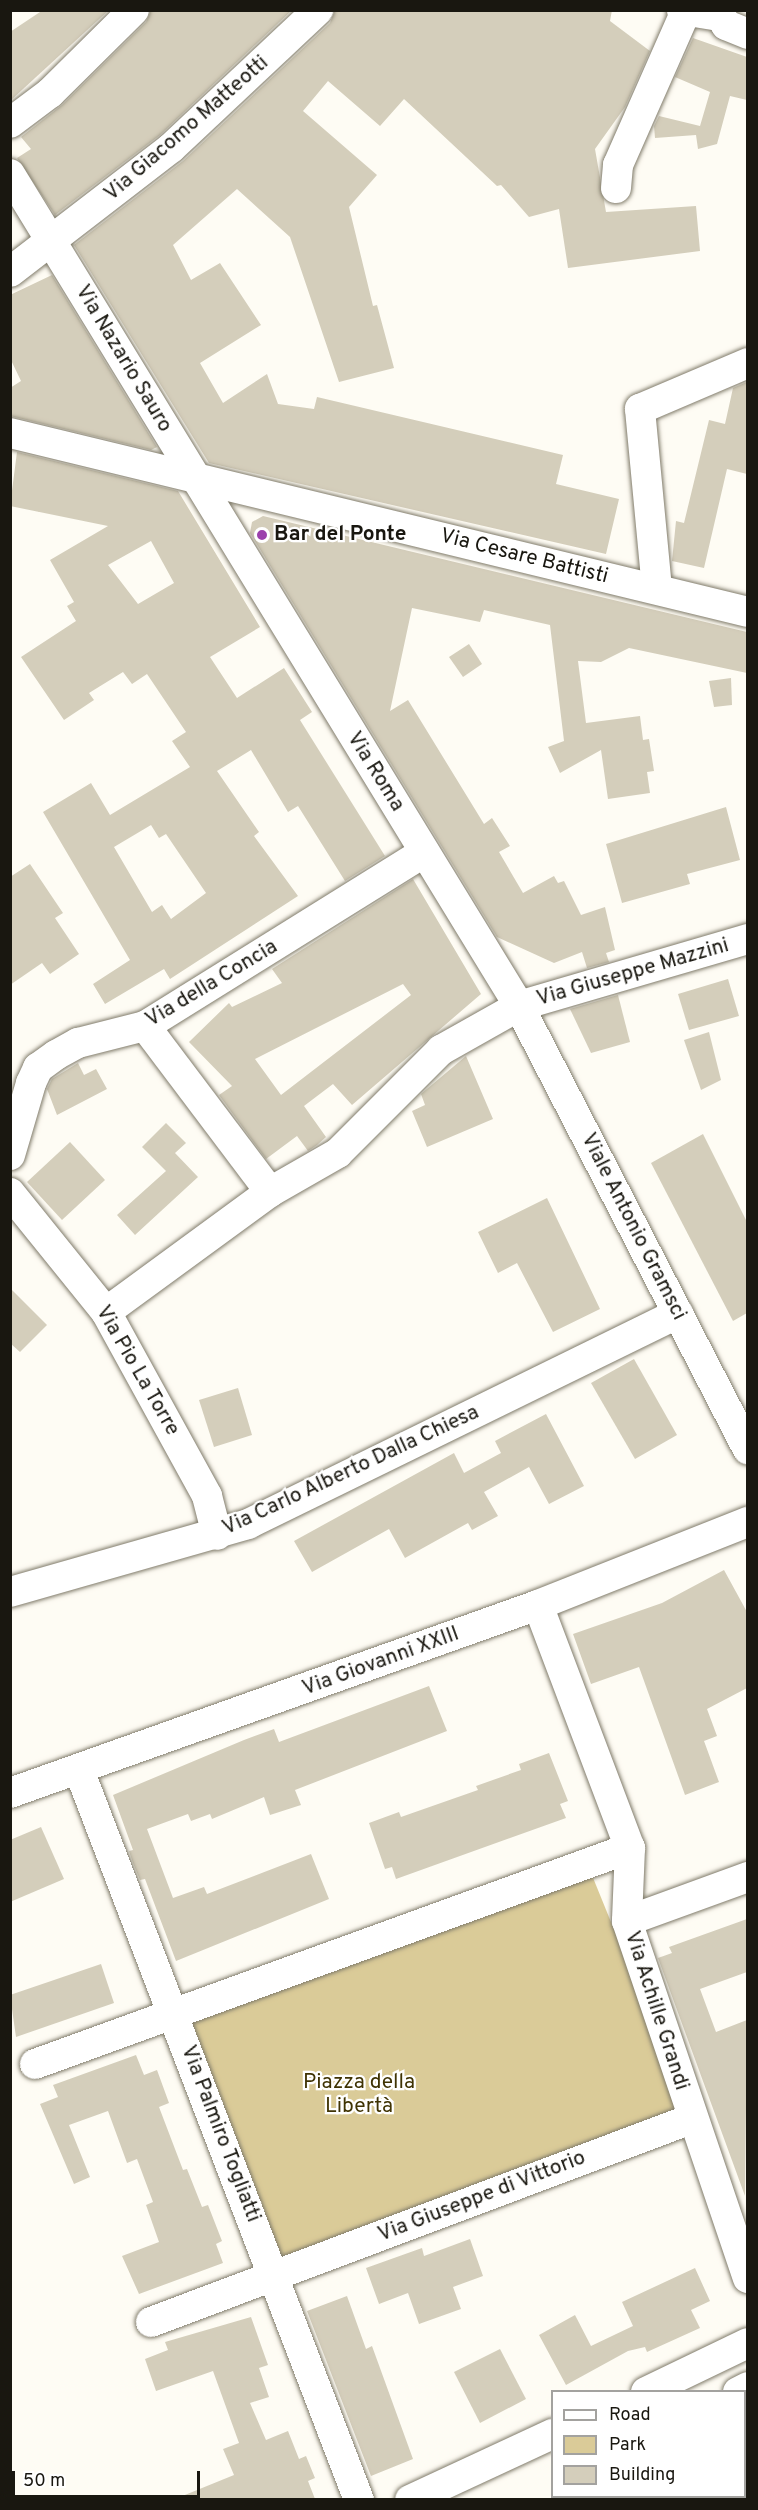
<!DOCTYPE html>
<html>
<head>
<meta charset="utf-8">
<style>
	body { margin:0 }
	#map { position:relative; width:758px; height:2510px; overflow:hidden; background:#fefcf4; font-family:Overpass,sans-serif }
	div>[style] { position:absolute }
	.green>* { inset:0; background:#dacb98 }
	.building>* { inset:0; background:#d4cebb }
	.roads { filter:drop-shadow(0 0 2px #807b6a) drop-shadow(0 0 2px #807b6a) }
	.minor>* { height:30px; margin:-15px; padding:0 15px; transform-origin:15px; border-radius:15px; background:#fff }
	.dots>* { width:16px; height:16px; translate:-50% -50%; box-sizing:border-box; border:3px solid #fff; border-radius:50% }
	span { translate:-50% -50%; white-space:nowrap; text-align:center; line-height:1.15; -webkit-text-stroke:4.5px #fff; paint-order:stroke }
	.street-label { font-size:21px; color:#191710 }
	.poi-label { font-size:21px; color:#191710; font-weight:700 }
	.left { translate:0 -50%; text-align:left }
	.park-label { font-size:21px; color:#3f3303 }
	.frame { position:absolute; inset:0; border:12px solid #191710; pointer-events:none }
	.legend { position:absolute; left:551px; top:2390px; width:195px; height:108px; box-sizing:border-box; background:#fff; border:2px solid #a3a29f; margin:0; padding:8px 10px; list-style:none; font-size:18px; color:#191710 }
	.legend li { display:flex; align-items:center; gap:12px; height:30px }
	.legend b { width:30px; border:2px solid #a3a29f }
	.scale { position:absolute; left:12px; top:2471px; width:188px; height:27px; box-sizing:border-box; border:3px solid #191710; border-top:0; padding-left:8px; font-size:18px; line-height:21px; white-space:nowrap; color:#191710; -webkit-text-stroke:4px #fff; paint-order:stroke }
</style>
</head>
<body>
<div id="map">
	<div class="green">
		<i style="clip-path:polygon(587px 1863px,691px 2119px,273px 2276px,174px 2013px)"></i>
	</div>
	<div class="building">
		<i style="clip-path:polygon(43px 10px,109px 10px,10px 101px,10px 32px)"></i>
		<i style="clip-path:polygon(151px 10px,292px 10px,160px 135px,55px 215px,17px 158px,31px 149px,21px 137px,62px 105px,146px 22px)"></i>
		<i style="clip-path:polygon(335px 10px,612px 10px,610px 21px,650px 51px,625px 107px,595px 149px,606px 212px,696px 206px,700px 251px,568px 268px,559px 209px,529px 217px,501px 185px,497px 186px,404px 99px,380px 126px,328px 81px,303px 111px,377px 175px,349px 207px,373px 306px,377px 305px,394px 368px,339px 382px,290px 237px,237px 189px,173px 245px,191px 280px,220px 263px,261px 325px,200px 363px,223px 403px,267px 374px,278px 404px,314px 409px,317px 397px,563px 455px,556px 484px,619px 499px,606px 554px,209px 463px,74px 245px,183px 161px,330px 23px)"></i>
		<i style="clip-path:polygon(693px 38px,747px 57px,747px 100px,730px 96px,717px 144px,698px 149px,696px 135px,655px 138px,654px 126px,659px 116px,700px 126px,710px 92px,675px 77px)"></i>
		<i style="clip-path:polygon(52px 275px,157px 447px,151px 450px,10px 416px,10px 388px,21px 381px,10px 358px,10px 295px)"></i>
		<i style="clip-path:polygon(747px 382px,747px 474px,727px 469px,704px 568px,672px 561px,676px 521px,684px 523px,709px 420px,725px 424px,733px 388px)"></i>
		<i style="clip-path:polygon(evenodd,17px 452px,178px 491px,260px 627px,210px 657px,237px 698px,284px 668px,312px 712px,300px 720px,385px 856px,345px 881px,298px 806px,288px 812px,251px 750px,217px 771px,259px 832px,254px 836px,298px 896px,170px 979px,164px 969px,105px 1004px,93px 984px,130px 960px,43px 812px,91px 783px,110px 815px,190px 767px,172px 741px,186px 732px,147px 674px,132px 684px,123px 672px,89px 693px,94px 700px,64px 720px,21px 657px,76px 621px,67px 606px,74px 602px,50px 560px,108px 526px,10px 506px,17px 452px,151px 541px,174px 583px,138px 604px,108px 565px,151px 541px,17px 452px,151px 825px,159px 838px,166px 834px,206px 893px,171px 919px,162px 905px,152px 912px,114px 847px,151px 825px)"></i>
		<i style="clip-path:polygon(263px 516px,747px 632px,747px 673px,629px 648px,601px 662px,578px 661px,586px 723px,640px 716px,643px 740px,649px 739px,654px 771px,647px 772px,650px 793px,608px 799px,601px 750px,560px 773px,548px 747px,564px 741px,550px 625px,484px 610px,480px 622px,412px 608px,390px 711px,408px 700px,484px 824px,492px 818px,510px 846px,499px 852px,523px 893px,554px 876px,558px 883px,564px 881px,581px 915px,605px 907px,615px 950px,606px 953px,609px 962px,587px 968px,582px 952px,554px 963px,497px 937px,250px 533px,252px 522px)"></i>
		<i style="clip-path:polygon(469px 644px,482px 664px,463px 677px,449px 657px)"></i>
		<i style="clip-path:polygon(731px 678px,732px 705px,714px 707px,709px 681px)"></i>
		<i style="clip-path:polygon(726px 807px,740px 860px,687px 874px,690px 884px,622px 903px,606px 844px)"></i>
		<i style="clip-path:polygon(30px 864px,63px 913px,55px 918px,79px 954px,50px 974px,42px 963px,10px 985px,10px 877px)"></i>
		<i style="clip-path:polygon(evenodd,413px 879px,481px 994px,352px 1105px,333px 1084px,304px 1106px,326px 1137px,317px 1145px,308px 1151px,297px 1136px,266px 1159px,219px 1095px,232px 1086px,189px 1042px,229px 1003px,232px 1007px,282px 983px,272px 969px,413px 879px,403px 984px,411px 995px,281px 1095px,255px 1059px,403px 984px)"></i>
		<i style="clip-path:polygon(728px 979px,739px 1016px,689px 1030px,678px 994px)"></i>
		<i style="clip-path:polygon(618px 995px,630px 1042px,591px 1053px,570px 1009px)"></i>
		<i style="clip-path:polygon(709px 1032px,721px 1080px,701px 1090px,684px 1040px)"></i>
		<i style="clip-path:polygon(466px 1056px,493px 1119px,427px 1147px,412px 1111px,425px 1105px,421px 1094px)"></i>
		<i style="clip-path:polygon(78px 1063px,84px 1075px,96px 1069px,107px 1089px,57px 1115px,47px 1089px,52px 1079px)"></i>
		<i style="clip-path:polygon(166px 1123px,186px 1143px,175px 1153px,198px 1177px,135px 1235px,117px 1215px,166px 1171px,142px 1147px)"></i>
		<i style="clip-path:polygon(703px 1134px,747px 1222px,747px 1313px,733px 1321px,651px 1163px)"></i>
		<i style="clip-path:polygon(70px 1142px,105px 1180px,62px 1220px,27px 1182px)"></i>
		<i style="clip-path:polygon(547px 1198px,600px 1309px,553px 1332px,517px 1263px,498px 1273px,478px 1232px)"></i>
		<i style="clip-path:polygon(10px 1288px,47px 1325px,20px 1352px,10px 1343px)"></i>
		<i style="clip-path:polygon(634px 1359px,677px 1435px,635px 1459px,591px 1383px)"></i>
		<i style="clip-path:polygon(238px 1388px,252px 1435px,214px 1447px,199px 1400px)"></i>
		<i style="clip-path:polygon(546px 1414px,584px 1486px,549px 1504px,529px 1467px,484px 1492px,498px 1516px,472px 1530px,468px 1523px,405px 1558px,389px 1529px,312px 1572px,294px 1541px,454px 1453px,464px 1473px,501px 1453px,495px 1441px)"></i>
		<i style="clip-path:polygon(724px 1570px,747px 1612px,747px 1688px,707px 1709px,717px 1736px,704px 1741px,719px 1782px,685px 1795px,639px 1667px,591px 1684px,573px 1634px,662px 1603px)"></i>
		<i style="clip-path:polygon(429px 1686px,447px 1731px,295px 1790px,301px 1805px,270px 1815px,264px 1797px,212px 1819px,210px 1814px,191px 1821px,188px 1814px,147px 1829px,173px 1898px,204px 1887px,207px 1894px,311px 1854px,329px 1899px,176px 1961px,145px 1879px,140px 1880px,133px 1863px,129px 1851px,133px 1850px,113px 1795px,244px 1740px,274px 1729px,279px 1742px)"></i>
		<i style="clip-path:polygon(549px 1753px,568px 1801px,560px 1804px,566px 1818px,396px 1879px,392px 1867px,385px 1869px,369px 1823px,399px 1812px,401px 1817px,478px 1790px,476px 1786px,521px 1770px,519px 1764px)"></i>
		<i style="clip-path:polygon(41px 1827px,64px 1879px,10px 1902px,10px 1840px)"></i>
		<i style="clip-path:polygon(747px 1919px,747px 1972px,700px 1989px,716px 2032px,747px 2020px,745px 2196px,658px 1958px,672px 1953px,669px 1947px)"></i>
		<i style="clip-path:polygon(101px 1964px,114px 2003px,16px 2037px,10px 1995px)"></i>
		<i style="clip-path:polygon(136px 2055px,144px 2075px,157px 2070px,169px 2103px,159px 2107px,183px 2170px,187px 2169px,202px 2207px,208px 2205px,222px 2241px,216px 2244px,223px 2263px,139px 2294px,122px 2256px,159px 2242px,146px 2205px,153px 2202px,137px 2159px,127px 2163px,108px 2111px,69px 2125px,90px 2177px,74px 2184px,40px 2104px,58px 2097px,53px 2085px)"></i>
		<i style="clip-path:polygon(470px 2239px,483px 2276px,453px 2287px,461px 2309px,419px 2324px,408px 2293px,379px 2304px,366px 2268px,422px 2248px,424px 2256px)"></i>
		<i style="clip-path:polygon(695px 2268px,710px 2301px,691px 2310px,700px 2328px,647px 2352px,645px 2347px,628px 2351px,566px 2385px,539px 2335px,575px 2315px,591px 2346px,633px 2326px,622px 2302px)"></i>
		<i style="clip-path:polygon(347px 2296px,366px 2349px,372px 2346px,413px 2459px,371px 2476px,307px 2311px)"></i>
		<i style="clip-path:polygon(251px 2317px,268px 2365px,259px 2368px,269px 2397px,250px 2403px,266px 2440px,288px 2431px,299px 2459px,306px 2456px,315px 2478px,308px 2481px,315px 2499px,175px 2499px,234px 2475px,223px 2449px,239px 2443px,213px 2371px,156px 2391px,145px 2359px,168px 2350px,165px 2342px)"></i>
		<i style="clip-path:polygon(500px 2349px,526px 2399px,480px 2423px,454px 2372px)"></i>
	</div>
	<div class="roads">
		<div class="minor">
			<i style="left:682px;top:10px;width:39px;rotate:9deg"></i>
			<i style="left:721px;top:16px;width:10px;rotate:61deg"></i>
			<i style="left:726px;top:25px;width:24px;rotate:22deg"></i>
			<i style="left:10px;top:123px;width:50px;rotate:-36.9deg"></i>
			<i style="left:50px;top:93px;width:118px;rotate:-44.7deg"></i>
			<i style="left:10px;top:174px;width:975px;rotate:58.54deg"></i>
			<i style="left:519px;top:1006px;width:499px;rotate:62.7deg"></i>
			<i style="left:616px;top:188px;width:23px;rotate:-85deg"></i>
			<i style="left:618px;top:165px;width:166px;rotate:-66.2deg"></i>
			<i style="left:10px;top:272px;width:203px;rotate:-37.6deg"></i>
			<i style="left:171px;top:148px;width:202px;rotate:-43.2deg"></i>
			<i style="left:10px;top:433px;width:759px;rotate:13.63deg"></i>
			<i style="left:657px;top:589px;width:181px;rotate:-95.4deg"></i>
			<i style="left:640px;top:409px;width:117px;rotate:-23.1deg"></i>
			<i style="left:145px;top:1026px;width:208px;rotate:53deg"></i>
			<i style="left:10px;top:1155px;width:75px;rotate:-73.7deg"></i>
			<i style="left:31px;top:1083px;width:17px;rotate:-65deg"></i>
			<i style="left:38px;top:1068px;width:22px;rotate:-36deg"></i>
			<i style="left:56px;top:1055px;width:25px;rotate:-29deg"></i>
			<i style="left:78px;top:1043px;width:69px;rotate:-14.2deg"></i>
			<i style="left:145px;top:1026px;width:329px;rotate:-31.9deg"></i>
			<i style="left:10px;top:1193px;width:153px;rotate:51.1deg"></i>
			<i style="left:106px;top:1312px;width:210px;rotate:61.2deg"></i>
			<i style="left:207px;top:1496px;width:40px;rotate:75.6deg"></i>
			<i style="left:106px;top:1312px;width:203px;rotate:-36.2deg"></i>
			<i style="left:270px;top:1192px;width:78px;rotate:-29.8deg"></i>
			<i style="left:338px;top:1153px;width:146px;rotate:-45deg"></i>
			<i style="left:441px;top:1050px;width:90px;rotate:-29.4deg"></i>
			<i style="left:519px;top:1006px;width:239px;rotate:-16.3deg"></i>
			<i style="left:10px;top:1592px;width:248px;rotate:-15.9deg"></i>
			<i style="left:248px;top:1524px;width:479px;rotate:-26.1deg"></i>
			<i style="left:538px;top:1605px;width:260px;rotate:69.3deg"></i>
			<i style="left:630px;top:1848px;width:73px;rotate:92.4deg"></i>
			<i style="left:627px;top:1921px;width:377px;rotate:71.3deg"></i>
			<i style="left:79px;top:1770px;width:782px;rotate:69.02deg"></i>
			<i style="left:10px;top:1793px;width:560px;rotate:-19.6deg"></i>
			<i style="left:538px;top:1605px;width:226px;rotate:-21.6deg"></i>
			<i style="left:627px;top:1921px;width:129px;rotate:-20deg"></i>
			<i style="left:35px;top:2064px;width:633px;rotate:-19.95deg"></i>
			<i style="left:151px;top:2322px;width:577px;rotate:-20.6deg"></i>
			<i style="left:646px;top:2392px;width:113px;rotate:-25.7deg"></i>
			<i style="left:738px;top:2392px;width:11px;rotate:-27deg"></i>
			<i style="left:410px;top:2500px;width:157px;rotate:-24.9deg"></i>
		</div>
	</div>
	<div class="dots">
		<i style="left:262px;top:535px;background:#9b41ac"></i>
	</div>
	<div class="street-label">
		<span style="left:187px;top:129px;rotate:-41deg">Via Giacomo Matteotti</span>
		<span style="left:123px;top:359px;rotate:59deg">Via Nazario Sauro</span>
		<span style="left:524px;top:557px;rotate:14deg">Via Cesare Battisti</span>
		<span style="left:375px;top:772px;rotate:58deg">Via Roma</span>
		<span style="left:633px;top:973px;rotate:-16deg">Via Giuseppe Mazzini</span>
		<span style="left:212px;top:984px;rotate:-31deg">Via della Concia</span>
		<span style="left:633px;top:1227px;rotate:63deg">Viale Antonio Gramsci</span>
		<span style="left:137px;top:1371px;rotate:60deg">Via Pio La Torre</span>
		<span style="left:351px;top:1471px;rotate:-25deg">Via Carlo Alberto Dalla Chiesa</span>
		<span style="left:381px;top:1662px;rotate:-20deg">Via Giovanni XXIII</span>
		<span style="left:656px;top:2011px;rotate:72deg">Via Achille Grandi</span>
		<span style="left:220px;top:2134px;rotate:69deg">Via Palmiro Togliatti</span>
		<span style="left:482px;top:2197px;rotate:-21deg">Via Giuseppe di Vittorio</span>
	</div>
	<div class="poi-label">
		<span class="left" style="left:274px;top:535px">Bar del Ponte</span>
	</div>
	<div class="park-label">
		<span style="left:359px;top:2095px">Piazza della<br>Libertà</span>
	</div>
	<div class="frame"></div>
	<ul class="legend">
	<li><b style="height:8px;background:#fff"></b>Road</li>
	<li><b style="height:16px;background:#dacb98"></b>Park</li>
	<li><b style="height:16px;background:#d4cebb"></b>Building</li>
	</ul>
	<div class="scale">50 m</div>
</div>
</body>
</html>
